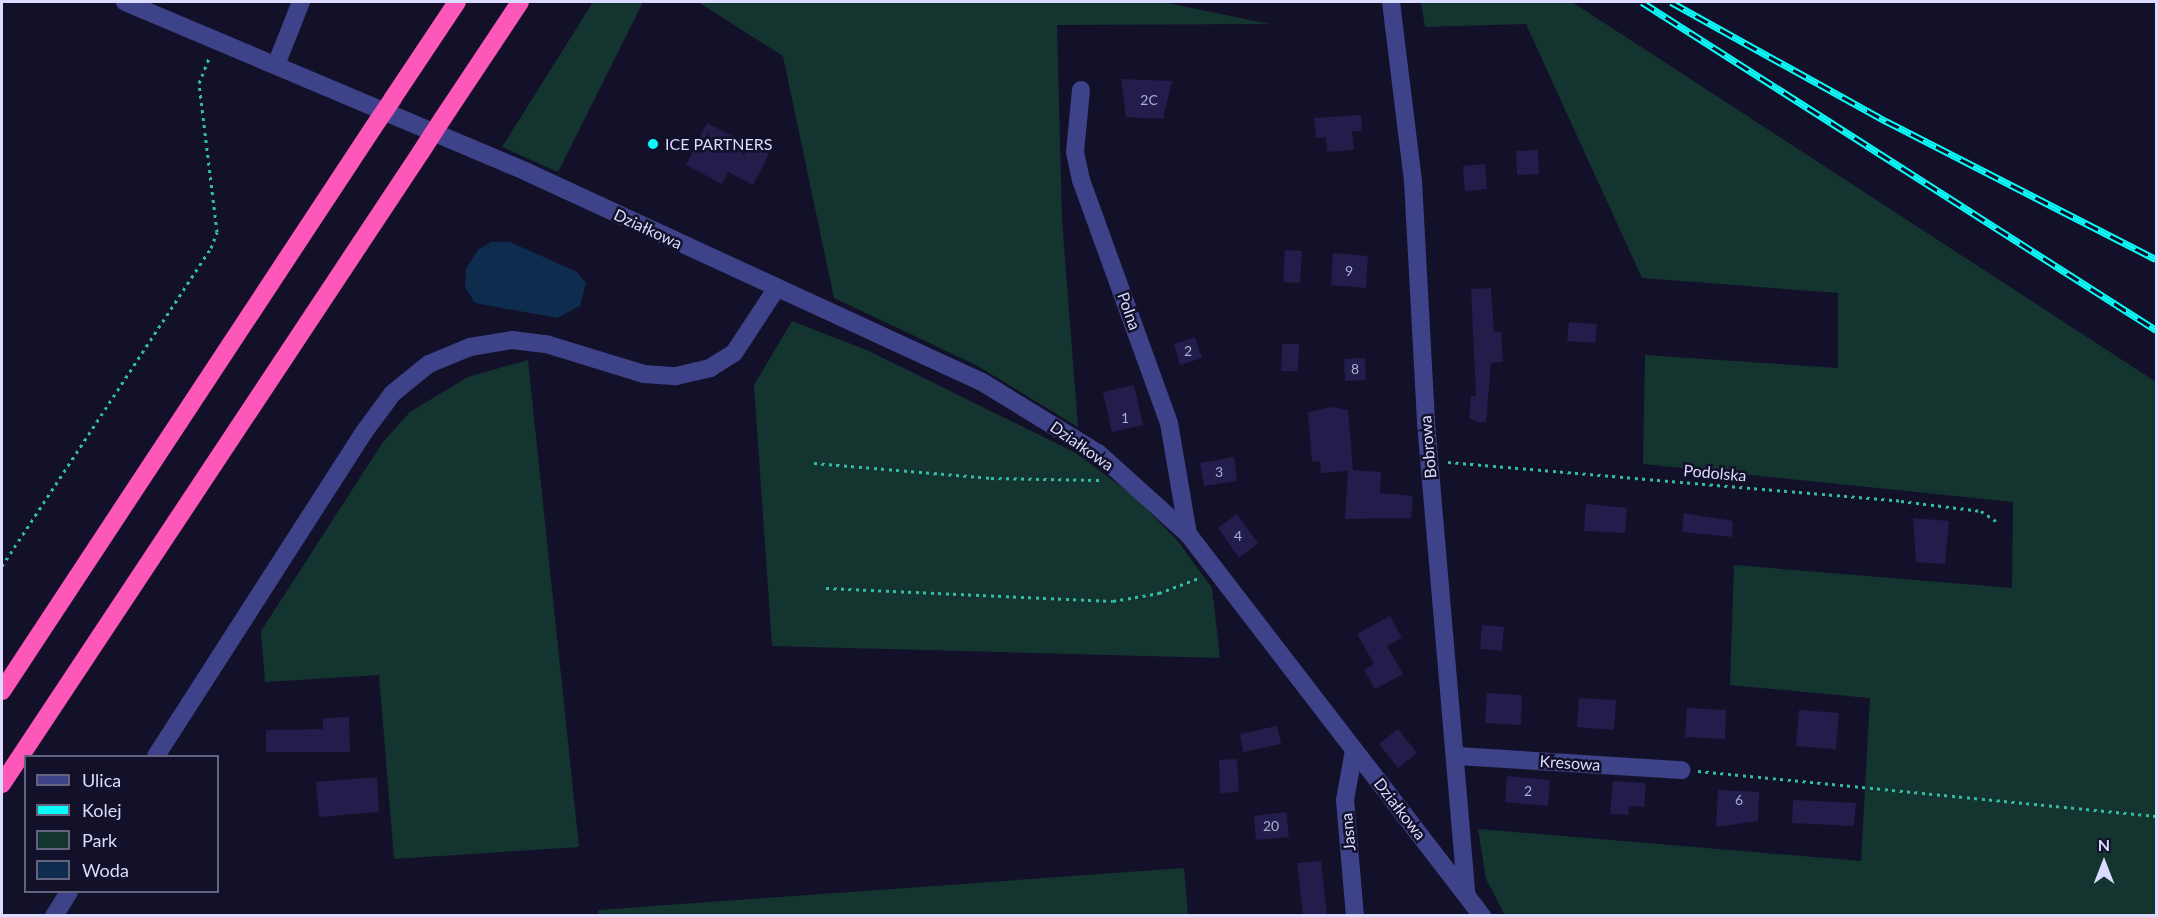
<!DOCTYPE html>
<html>
<head>
<meta charset="utf-8">
<style>
	body { margin:0 }
	#map { position:relative; width:2158px; height:917px; overflow:hidden; background:#13112a; font-family:Lato,sans-serif }
	div>[style] { position:absolute }
	.green>* { inset:0; background:#143430 }
	.water>* { inset:0; background:#0e2c4d }
	.building>* { inset:0; background:#221d4b }
	.path>* { height:3px; margin-top:-1.5px; transform-origin:0; background:repeating-linear-gradient(90deg,#32bca4 0 3px,transparent 0 7.5px) }
	.minor>* { height:18px; margin:-9px; padding:0 9px; transform-origin:9px; border-radius:9px; background:#3d4289 }
	.highway>* { height:18px; margin:-9px; padding:0 9px; transform-origin:9px; border-radius:9px; background:#fd57b9 }
	.rail>* { height:7px; margin-top:-3.5px; transform-origin:0; background:repeating-linear-gradient(90deg,#13112a 0 14px,#09fcfa 0 28px); box-sizing:border-box; border-block:2px solid #09fcfa }
	.highway-bridge>* { height:18px; margin:-9px; padding:0 9px; transform-origin:9px; border-radius:9px; background:#fd57b9 }
	.dots>* { width:16px; height:16px; translate:-50% -50%; box-sizing:border-box; border:3px solid #13112a; border-radius:50% }
	span { translate:-50% -50%; white-space:nowrap; text-align:center; line-height:1.15; -webkit-text-stroke:5px #13112a; paint-order:stroke }
	.number-label { font-size:14px; color:#adacd2 }
	.number-label span { -webkit-text-stroke-width:0 }
	.poi-label { font-size:16px; color:#dbdbff }
	.left { translate:0 -50%; text-align:left }
	.street-label { font-size:16px; color:#dbdbff }
	.frame { position:absolute; inset:0; border:3px solid #dbdbff; pointer-events:none }
	.legend { position:absolute; left:24px; top:755px; width:195px; height:138px; box-sizing:border-box; background:#13112a; border:2px solid #63627f; margin:0; padding:8px 10px; list-style:none; font-size:18px; color:#dbdbff }
	.legend li { display:flex; align-items:center; gap:12px; height:30px }
	.legend b { width:30px; border:2px solid #63627f }
	.north { position:absolute; left:2074px; top:833px; width:60px; height:60px; -webkit-text-stroke:4px #13112a; paint-order:stroke; rotate:0deg; font-size:16px; font-weight:700; line-height:24px; text-align:center; color:#dbdbff }
	.north::after { content:''; display:block; margin:auto; width:21px; height:27px; background:#dbdbff; clip-path:polygon(50% 0,100% 100%,50% 72%,0 100%) }
</style>
</head>
<body>
<div id="map">
	<div class="green">
		<i style="clip-path:polygon(593px 2px,643px 2px,558px 172px,502px 147px)"></i>
		<i style="clip-path:polygon(698px 2px,1163px 2px,1269px 24px,1057px 25px,1062px 220px,1078px 427px,976px 365px,834px 298px,783px 56px)"></i>
		<i style="clip-path:polygon(1421px 2px,1572px 2px,2156px 382px,2156px 915px,1505px 915px,1486px 879px,1478px 829px,1861px 861px,1870px 698px,1730px 685px,1734px 565px,2012px 588px,2013px 502px,1643px 464px,1645px 355px,1838px 368px,1838px 293px,1642px 278px,1526px 24px,1425px 27px)"></i>
		<i style="clip-path:polygon(792px 321px,869px 351px,1076px 453px,1135px 497px,1177px 540px,1212px 588px,1220px 658px,772px 646px,754px 385px)"></i>
		<i style="clip-path:polygon(528px 360px,579px 847px,394px 859px,379px 675px,265px 682px,261px 631px,383px 442px,410px 412px,468px 377px)"></i>
		<i style="clip-path:polygon(1184px 868px,1188px 915px,599px 916px,598px 910px)"></i>
	</div>
	<div class="water">
		<i style="clip-path:polygon(491px 242px,510px 242px,577px 272px,586px 283px,580px 306px,557px 318px,475px 303px,465px 287px,466px 269px,478px 250px)"></i>
	</div>
	<div class="building">
		<i style="clip-path:polygon(1121px 79px,1172px 81px,1163px 119px,1126px 117px)"></i>
		<i style="clip-path:polygon(1361px 115px,1362px 131px,1352px 131px,1354px 150px,1327px 152px,1326px 137px,1316px 138px,1314px 118px)"></i>
		<i style="clip-path:polygon(707px 123px,769px 154px,753px 185px,728px 172px,722px 184px,686px 165px)"></i>
		<i style="clip-path:polygon(1538px 150px,1539px 174px,1517px 175px,1516px 151px)"></i>
		<i style="clip-path:polygon(1485px 164px,1487px 189px,1465px 191px,1463px 166px)"></i>
		<i style="clip-path:polygon(1285px 250px,1302px 251px,1300px 283px,1283px 282px)"></i>
		<i style="clip-path:polygon(1333px 253px,1368px 256px,1366px 288px,1331px 285px)"></i>
		<i style="clip-path:polygon(1491px 288px,1494px 332px,1501px 332px,1503px 362px,1491px 363px,1486px 422px,1478px 422px,1469px 418px,1471px 396px,1476px 396px,1471px 289px)"></i>
		<i style="clip-path:polygon(1569px 322px,1597px 324px,1595px 343px,1567px 341px)"></i>
		<i style="clip-path:polygon(1195px 337px,1202px 358px,1180px 365px,1174px 344px)"></i>
		<i style="clip-path:polygon(1282px 344px,1299px 344px,1298px 371px,1281px 371px)"></i>
		<i style="clip-path:polygon(1365px 358px,1366px 380px,1345px 381px,1344px 359px)"></i>
		<i style="clip-path:polygon(1134px 385px,1143px 425px,1112px 432px,1103px 392px)"></i>
		<i style="clip-path:polygon(1332px 407px,1348px 410px,1353px 470px,1381px 472px,1380px 493px,1413px 496px,1411px 518px,1345px 519px,1348px 471px,1321px 473px,1320px 461px,1312px 462px,1308px 412px)"></i>
		<i style="clip-path:polygon(1234px 457px,1237px 481px,1204px 486px,1200px 463px)"></i>
		<i style="clip-path:polygon(1586px 504px,1627px 508px,1625px 533px,1584px 531px)"></i>
		<i style="clip-path:polygon(1684px 513px,1733px 521px,1732px 537px,1682px 532px)"></i>
		<i style="clip-path:polygon(1237px 514px,1258px 543px,1239px 558px,1218px 528px)"></i>
		<i style="clip-path:polygon(1913px 518px,1949px 521px,1945px 564px,1916px 562px)"></i>
		<i style="clip-path:polygon(1390px 616px,1402px 638px,1387px 646px,1403px 674px,1375px 689px,1364px 670px,1374px 664px,1357px 634px)"></i>
		<i style="clip-path:polygon(1482px 625px,1504px 627px,1502px 651px,1480px 649px)"></i>
		<i style="clip-path:polygon(1487px 693px,1522px 695px,1521px 725px,1485px 723px)"></i>
		<i style="clip-path:polygon(1579px 698px,1616px 700px,1614px 730px,1577px 727px)"></i>
		<i style="clip-path:polygon(1687px 708px,1726px 710px,1725px 739px,1685px 737px)"></i>
		<i style="clip-path:polygon(1799px 710px,1839px 713px,1836px 749px,1796px 746px)"></i>
		<i style="clip-path:polygon(349px 717px,350px 752px,266px 752px,266px 730px,323px 729px,323px 718px)"></i>
		<i style="clip-path:polygon(1277px 726px,1281px 744px,1243px 752px,1240px 734px)"></i>
		<i style="clip-path:polygon(1398px 729px,1417px 753px,1398px 768px,1379px 744px)"></i>
		<i style="clip-path:polygon(1237px 759px,1239px 792px,1220px 793px,1219px 760px)"></i>
		<i style="clip-path:polygon(1507px 776px,1550px 780px,1548px 806px,1505px 802px)"></i>
		<i style="clip-path:polygon(377px 777px,379px 812px,319px 817px,316px 782px)"></i>
		<i style="clip-path:polygon(1613px 781px,1646px 783px,1644px 807px,1629px 806px,1628px 815px,1610px 814px)"></i>
		<i style="clip-path:polygon(1718px 790px,1759px 792px,1758px 821px,1716px 827px)"></i>
		<i style="clip-path:polygon(1793px 800px,1856px 803px,1854px 826px,1792px 823px)"></i>
		<i style="clip-path:polygon(1286px 812px,1289px 837px,1256px 840px,1254px 816px)"></i>
		<i style="clip-path:polygon(1321px 861px,1327px 915px,1303px 915px,1297px 863px)"></i>
	</div>
	<div class="path">
		<i style="left:1448px;top:462px;width:455px;rotate:4.9deg"></i>
		<i style="left:1901px;top:501px;width:81px;rotate:7.1deg"></i>
		<i style="left:1981px;top:511px;width:18px;rotate:34deg"></i>
		<i style="left:814px;top:463px;width:178px;rotate:4.8deg"></i>
		<i style="left:991px;top:478px;width:109px;rotate:1.1deg"></i>
		<i style="left:2px;top:566px;width:381px;rotate:-56.7deg"></i>
		<i style="left:211px;top:248px;width:17px;rotate:-69deg"></i>
		<i style="left:217px;top:232px;width:150px;rotate:-96.9deg"></i>
		<i style="left:199px;top:83px;width:29px;rotate:-68deg"></i>
		<i style="left:826px;top:588px;width:287px;rotate:2.6deg"></i>
		<i style="left:1113px;top:601px;width:47px;rotate:-9.9deg"></i>
		<i style="left:1159px;top:593px;width:43px;rotate:-20.6deg"></i>
		<i style="left:1698px;top:771px;width:460px;rotate:5.6deg"></i>
	</div>
	<div class="minor">
		<i style="left:125px;top:2px;width:436px;rotate:22.9deg"></i>
		<i style="left:527px;top:172px;width:501px;rotate:24.78deg"></i>
		<i style="left:982px;top:382px;width:136px;rotate:31.5deg"></i>
		<i style="left:1098px;top:453px;width:121px;rotate:42deg"></i>
		<i style="left:1188px;top:534px;width:482px;rotate:52.4deg"></i>
		<i style="left:1391px;top:2px;width:180px;rotate:83deg"></i>
		<i style="left:1413px;top:181px;width:242px;rotate:86.9deg"></i>
		<i style="left:1426px;top:423px;width:472px;rotate:85.1deg"></i>
		<i style="left:276px;top:65px;width:68px;rotate:-68.4deg"></i>
		<i style="left:1081px;top:90px;width:62px;rotate:95.5deg"></i>
		<i style="left:1075px;top:152px;width:29px;rotate:78deg"></i>
		<i style="left:1081px;top:180px;width:258px;rotate:70.1deg"></i>
		<i style="left:1169px;top:423px;width:113px;rotate:80.3deg"></i>
		<i style="left:1354px;top:750px;width:51px;rotate:100.2deg"></i>
		<i style="left:1345px;top:800px;width:116px;rotate:85.1deg"></i>
		<i style="left:156px;top:756px;width:385px;rotate:-57.3deg"></i>
		<i style="left:364px;top:432px;width:49px;rotate:-53.4deg"></i>
		<i style="left:393px;top:393px;width:46px;rotate:-38.9deg"></i>
		<i style="left:429px;top:364px;width:44px;rotate:-22.5deg"></i>
		<i style="left:470px;top:347px;width:43px;rotate:-9.5deg"></i>
		<i style="left:512px;top:340px;width:34px;rotate:7deg"></i>
		<i style="left:546px;top:344px;width:102px;rotate:17deg"></i>
		<i style="left:644px;top:374px;width:32px;rotate:4deg"></i>
		<i style="left:676px;top:376px;width:35px;rotate:-13deg"></i>
		<i style="left:710px;top:368px;width:28px;rotate:-32deg"></i>
		<i style="left:734px;top:353px;width:77px;rotate:-56.7deg"></i>
		<i style="left:1457px;top:756px;width:225px;rotate:3.6deg"></i>
		<i style="left:54px;top:916px;width:28px;rotate:-58deg"></i>
	</div>
	<div class="highway">
		<i style="left:393px;top:98px;width:115px;rotate:-56.3deg"></i>
		<i style="left:443px;top:118px;width:139px;rotate:-56.4deg"></i>
		<i style="left:2px;top:691px;width:674px;rotate:-56.62deg"></i>
		<i style="left:2px;top:784px;width:758px;rotate:-56.46deg"></i>
	</div>
	<div class="rail">
		<i style="left:1642px;top:2px;width:610px;rotate:32.54deg"></i>
		<i style="left:1671px;top:2px;width:246px;rotate:29deg"></i>
		<i style="left:1886px;top:121px;width:303px;rotate:27.1deg"></i>
	</div>
	<div class="highway-bridge">
		<i style="left:373px;top:128px;width:36px;rotate:-56deg"></i>
		<i style="left:421px;top:152px;width:40px;rotate:-57.1deg"></i>
	</div>
	<div class="dots">
		<i style="left:653px;top:144px;background:#09fcfa"></i>
	</div>
	<div class="number-label">
		<span style="left:1149px;top:100px">2C</span>
		<span style="left:1349px;top:271px">9</span>
		<span style="left:1188px;top:351px">2</span>
		<span style="left:1355px;top:369px">8</span>
		<span style="left:1125px;top:418px">1</span>
		<span style="left:1219px;top:472px">3</span>
		<span style="left:1238px;top:536px">4</span>
		<span style="left:1528px;top:791px">2</span>
		<span style="left:1739px;top:800px">6</span>
		<span style="left:1271px;top:826px">20</span>
	</div>
	<div class="poi-label">
		<span class="left" style="left:665px;top:144px">ICE PARTNERS</span>
	</div>
	<div class="street-label">
		<span style="left:648px;top:229px;rotate:25deg">Działkowa</span>
		<span style="left:1129px;top:311px;rotate:70deg">Polna</span>
		<span style="left:1082px;top:446px;rotate:35deg">Działkowa</span>
		<span style="left:1428px;top:447px;rotate:-95deg">Bobrowa</span>
		<span style="left:1715px;top:473px;rotate:5deg">Podolska</span>
		<span style="left:1570px;top:763px;rotate:4deg">Kresowa</span>
		<span style="left:1400px;top:809px;rotate:52deg">Działkowa</span>
		<span style="left:1348px;top:832px;rotate:-95deg">Jasna</span>
	</div>
	<div class="frame"></div>
	<ul class="legend">
	<li><b style="height:8px;background:#3d4289"></b>Ulica</li>
	<li><b style="height:8px;background:#09fcfa"></b>Kolej</li>
	<li><b style="height:16px;background:#143430"></b>Park</li>
	<li><b style="height:16px;background:#0e2c4d"></b>Woda</li>
	</ul>
	<div class="north">N</div>
</div>
</body>
</html>
